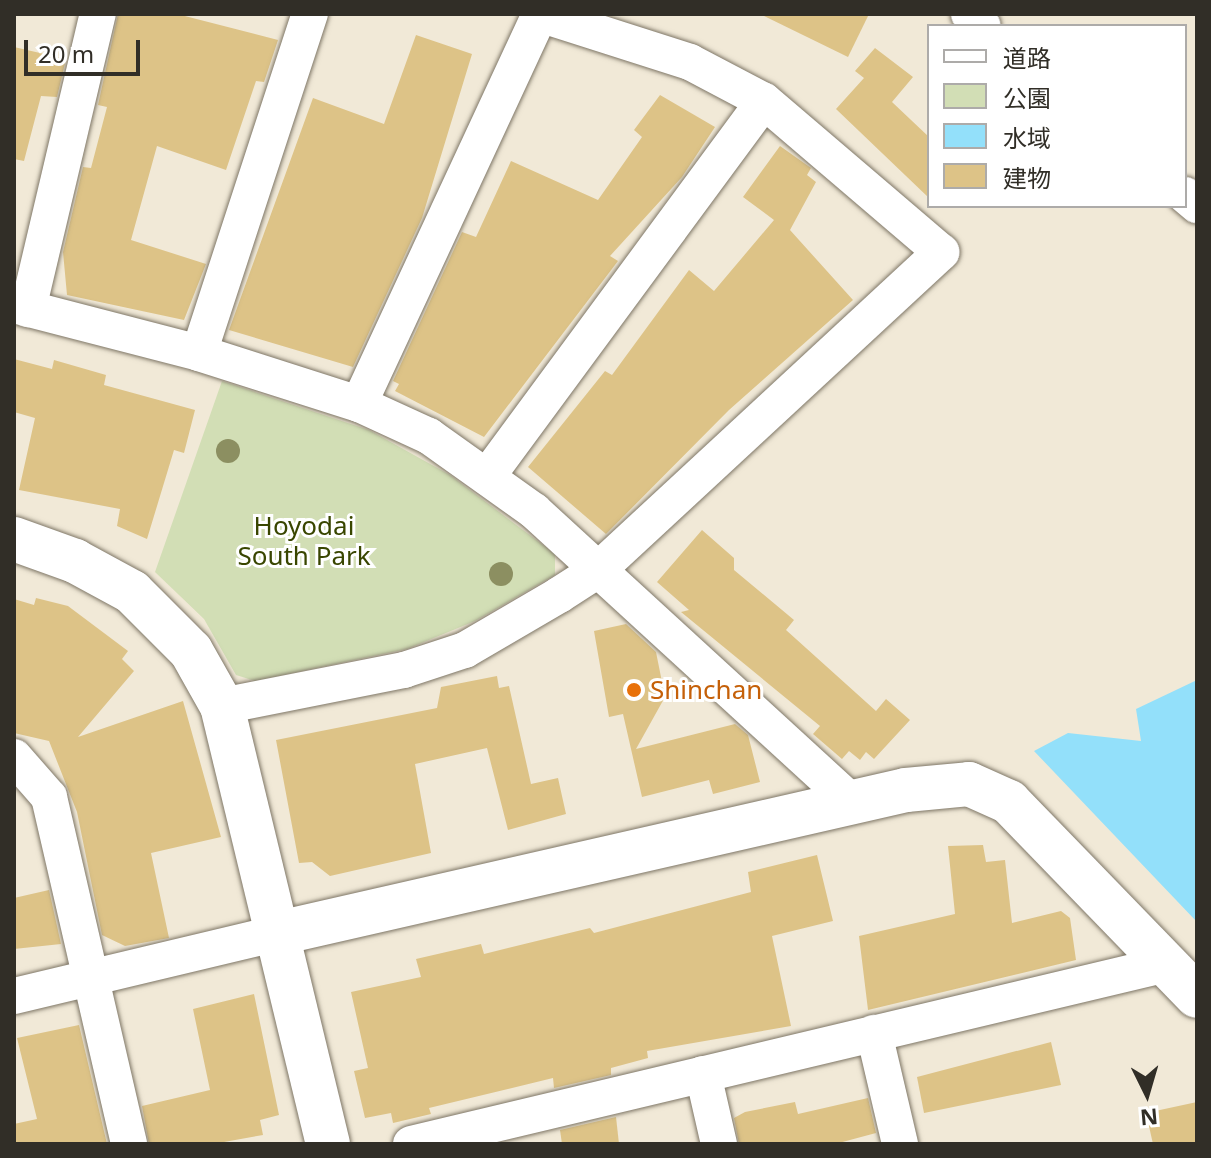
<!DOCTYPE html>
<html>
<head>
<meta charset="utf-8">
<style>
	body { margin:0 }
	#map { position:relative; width:1211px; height:1158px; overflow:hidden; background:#f1e9d7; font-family:"Noto Sans","Noto Sans JP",sans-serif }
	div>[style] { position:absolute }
	.green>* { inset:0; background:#d2deb5 }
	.water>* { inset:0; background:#93e0fa }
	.building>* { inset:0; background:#ddc387 }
	.roads { filter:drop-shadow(0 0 2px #7e7666) drop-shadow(0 0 2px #7e7666) }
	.street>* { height:36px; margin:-18px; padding:0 18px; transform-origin:18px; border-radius:18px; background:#fff }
	.secondary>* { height:44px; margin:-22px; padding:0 22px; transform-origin:22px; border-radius:22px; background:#fff }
	.trees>* { width:24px; height:24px; margin:-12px; border-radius:50%; background:#8c8f61 }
	.dots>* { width:22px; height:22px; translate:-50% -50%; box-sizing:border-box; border:4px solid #fff; border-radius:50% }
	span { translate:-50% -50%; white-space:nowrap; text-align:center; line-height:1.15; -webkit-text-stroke:6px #fff; paint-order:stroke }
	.park-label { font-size:26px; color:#394600 }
	.food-label { font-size:26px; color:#c56008 }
	.left { translate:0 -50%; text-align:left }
	.frame { position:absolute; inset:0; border:16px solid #312e27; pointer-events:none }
	.legend { position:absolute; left:927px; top:24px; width:260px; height:184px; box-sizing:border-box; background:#fff; border:2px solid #adaba9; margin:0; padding:10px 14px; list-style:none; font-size:24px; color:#312e27 }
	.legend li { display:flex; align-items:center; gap:16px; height:40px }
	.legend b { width:40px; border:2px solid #adaba9 }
	.north { position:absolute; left:1107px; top:1054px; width:80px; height:80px; -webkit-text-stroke:6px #fff; paint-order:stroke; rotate:175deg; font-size:22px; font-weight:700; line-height:32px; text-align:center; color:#312e27 }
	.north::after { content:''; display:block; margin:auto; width:28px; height:36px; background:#312e27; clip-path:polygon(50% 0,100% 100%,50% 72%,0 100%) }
	.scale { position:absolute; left:24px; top:40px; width:116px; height:36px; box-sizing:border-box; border:4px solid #312e27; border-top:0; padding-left:10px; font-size:24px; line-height:28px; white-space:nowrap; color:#312e27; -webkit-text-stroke:6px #fff; paint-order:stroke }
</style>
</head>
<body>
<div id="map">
	<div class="green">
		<i style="clip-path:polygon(222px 381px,369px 430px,450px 475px,555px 554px,555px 575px,475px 621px,407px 649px,255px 681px,236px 675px,204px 619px,155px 572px)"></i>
	</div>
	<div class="water">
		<i style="clip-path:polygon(1197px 680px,1197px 922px,1034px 751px,1068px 733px,1141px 741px,1136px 709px)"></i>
	</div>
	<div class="building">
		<i style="clip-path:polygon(118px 14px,177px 14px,278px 40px,264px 82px,256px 81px,226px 170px,157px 146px,131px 240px,206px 264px,184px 320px,67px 295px,63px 252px,83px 167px,91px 168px,107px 107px,98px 105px)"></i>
		<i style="clip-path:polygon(760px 14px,869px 14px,848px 57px)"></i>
		<i style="clip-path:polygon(416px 35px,472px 54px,422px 218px,353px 367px,229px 330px,313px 98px,384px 124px)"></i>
		<i style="clip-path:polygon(14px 47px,66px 59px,57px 97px,41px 96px,24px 161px,14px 159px)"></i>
		<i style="clip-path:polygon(875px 48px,913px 77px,892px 102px,929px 137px,929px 198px,836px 109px,864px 78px,855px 71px)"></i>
		<i style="clip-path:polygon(660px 95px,715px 127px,682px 177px,610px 256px,618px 261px,484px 437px,395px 391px,399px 384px,393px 381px,462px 232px,476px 237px,511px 161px,598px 200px,642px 137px,634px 130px)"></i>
		<i style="clip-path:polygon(780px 146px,811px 168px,807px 175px,816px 182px,790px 230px,853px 300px,729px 410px,606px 534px,528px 467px,605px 371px,612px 375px,689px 270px,714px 291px,774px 220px,743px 197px)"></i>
		<i style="clip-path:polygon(14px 359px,52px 369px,54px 360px,106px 375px,104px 385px,195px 410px,184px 453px,174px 450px,147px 539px,117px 526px,120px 509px,19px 490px,35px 418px,14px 412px)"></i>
		<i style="clip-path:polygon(702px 530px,734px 558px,734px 570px,794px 620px,786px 630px,876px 711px,886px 699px,910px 720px,874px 759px,866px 752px,860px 760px,849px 751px,842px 759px,813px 734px,820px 726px,681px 612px,689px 610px,657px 582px)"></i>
		<i style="clip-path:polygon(36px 598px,68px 606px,128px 651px,122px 659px,134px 671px,78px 737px,183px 701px,221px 837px,151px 853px,169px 938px,125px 946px,102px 935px,77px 812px,49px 741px,14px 733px,14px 599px,34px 605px)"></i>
		<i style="clip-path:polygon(626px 624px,656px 652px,665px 697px,636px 749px,735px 724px,748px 735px,760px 782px,713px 794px,709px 780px,642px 797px,623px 714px,609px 717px,594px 631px)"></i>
		<i style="clip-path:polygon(497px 676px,499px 688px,509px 686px,531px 784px,558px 778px,566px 814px,508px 830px,487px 748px,415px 764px,431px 853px,330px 876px,312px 862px,299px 863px,276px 740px,437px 708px,441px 687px)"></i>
		<i style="clip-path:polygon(983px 845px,986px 862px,1005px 860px,1012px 923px,1061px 911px,1070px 918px,1076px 960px,868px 1010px,859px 936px,955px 914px,948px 846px)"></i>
		<i style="clip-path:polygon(817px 855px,833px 921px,772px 936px,791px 1026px,647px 1051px,648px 1058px,611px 1068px,611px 1075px,554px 1088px,553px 1078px,429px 1108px,431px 1114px,393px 1123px,391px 1113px,365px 1118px,354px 1071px,368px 1068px,351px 992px,421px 977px,416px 959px,481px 944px,484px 954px,590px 928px,594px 933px,751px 892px,748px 872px)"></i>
		<i style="clip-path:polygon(49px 890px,61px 944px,14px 949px,14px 898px)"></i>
		<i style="clip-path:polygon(254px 994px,279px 1115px,260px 1120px,263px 1135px,213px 1144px,149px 1144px,142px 1106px,210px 1090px,193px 1009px)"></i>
		<i style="clip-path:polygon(79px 1025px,107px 1144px,14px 1144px,14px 1124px,37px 1119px,17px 1038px)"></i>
		<i style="clip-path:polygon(1051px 1042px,1061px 1085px,924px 1113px,917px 1077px)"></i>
		<i style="clip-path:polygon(868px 1098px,876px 1133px,835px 1144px,739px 1144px,734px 1118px,745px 1112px,795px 1102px,798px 1114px)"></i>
		<i style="clip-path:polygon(1197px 1102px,1197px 1144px,1153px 1144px,1146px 1113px)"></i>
		<i style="clip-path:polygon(616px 1117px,619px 1144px,562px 1144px,560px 1130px)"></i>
	</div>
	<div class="roads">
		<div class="street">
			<i style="left:969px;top:14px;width:18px;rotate:41deg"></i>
			<i style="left:1185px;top:195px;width:16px;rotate:40deg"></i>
			<i style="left:14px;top:305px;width:191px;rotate:14.5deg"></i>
			<i style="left:199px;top:353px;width:168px;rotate:17.7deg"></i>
			<i style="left:359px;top:404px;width:77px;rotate:24.6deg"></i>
			<i style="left:429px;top:436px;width:129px;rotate:35.5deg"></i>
			<i style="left:534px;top:511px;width:431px;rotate:42.5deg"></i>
			<i style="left:28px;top:309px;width:303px;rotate:-76.7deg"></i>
			<i style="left:199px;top:353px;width:357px;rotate:-71.9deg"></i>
			<i style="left:359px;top:404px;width:430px;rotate:-65.1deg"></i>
			<i style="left:489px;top:474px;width:463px;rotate:-53.6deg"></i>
			<i style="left:222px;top:706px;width:186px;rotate:-11.2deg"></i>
			<i style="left:404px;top:670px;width:64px;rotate:-18.2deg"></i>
			<i style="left:465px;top:650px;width:109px;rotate:-30.3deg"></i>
			<i style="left:559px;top:595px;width:46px;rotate:-32.7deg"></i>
			<i style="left:598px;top:570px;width:468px;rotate:-42.8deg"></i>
			<i style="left:941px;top:252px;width:233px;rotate:-139.5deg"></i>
			<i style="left:764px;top:101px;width:84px;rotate:-152.2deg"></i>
			<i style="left:690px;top:62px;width:157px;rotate:-162.3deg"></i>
			<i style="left:14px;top:757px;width:53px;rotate:48.8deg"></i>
			<i style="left:49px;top:797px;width:356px;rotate:77deg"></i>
			<i style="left:14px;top:996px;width:272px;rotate:-13.4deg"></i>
			<i style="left:874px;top:1033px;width:114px;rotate:76.8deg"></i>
			<i style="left:703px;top:1074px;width:72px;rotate:77.1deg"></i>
			<i style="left:411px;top:1144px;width:777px;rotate:-13.39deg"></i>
		</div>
		<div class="secondary">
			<i style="left:14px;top:539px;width:65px;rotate:19.8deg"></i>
			<i style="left:75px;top:561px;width:65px;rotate:28.5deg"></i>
			<i style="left:132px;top:592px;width:83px;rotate:45deg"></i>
			<i style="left:191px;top:651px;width:63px;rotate:60.6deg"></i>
			<i style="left:222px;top:706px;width:451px;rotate:76.4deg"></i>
			<i style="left:279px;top:933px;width:643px;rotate:-12.85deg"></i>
			<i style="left:906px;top:790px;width:63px;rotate:-5.4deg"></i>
			<i style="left:969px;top:784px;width:44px;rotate:24.2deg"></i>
			<i style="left:1009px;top:802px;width:270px;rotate:45.9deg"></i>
		</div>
	</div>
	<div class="trees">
		<i style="left:228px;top:451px"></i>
		<i style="left:501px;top:574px"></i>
	</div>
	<div class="dots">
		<i style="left:634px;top:690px;background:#e8710a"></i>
	</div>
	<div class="park-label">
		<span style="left:304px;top:541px">Hoyodai<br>South Park</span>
	</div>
	<div class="food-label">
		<span class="left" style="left:650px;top:690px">Shinchan</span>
	</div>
	<div class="frame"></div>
	<ul class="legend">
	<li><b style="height:10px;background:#fff"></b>道路</li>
	<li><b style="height:22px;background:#d2deb5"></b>公園</li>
	<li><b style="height:22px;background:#93e0fa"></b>水域</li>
	<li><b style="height:22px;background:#ddc387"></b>建物</li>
	</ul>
	<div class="north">N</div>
	<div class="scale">20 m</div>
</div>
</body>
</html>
